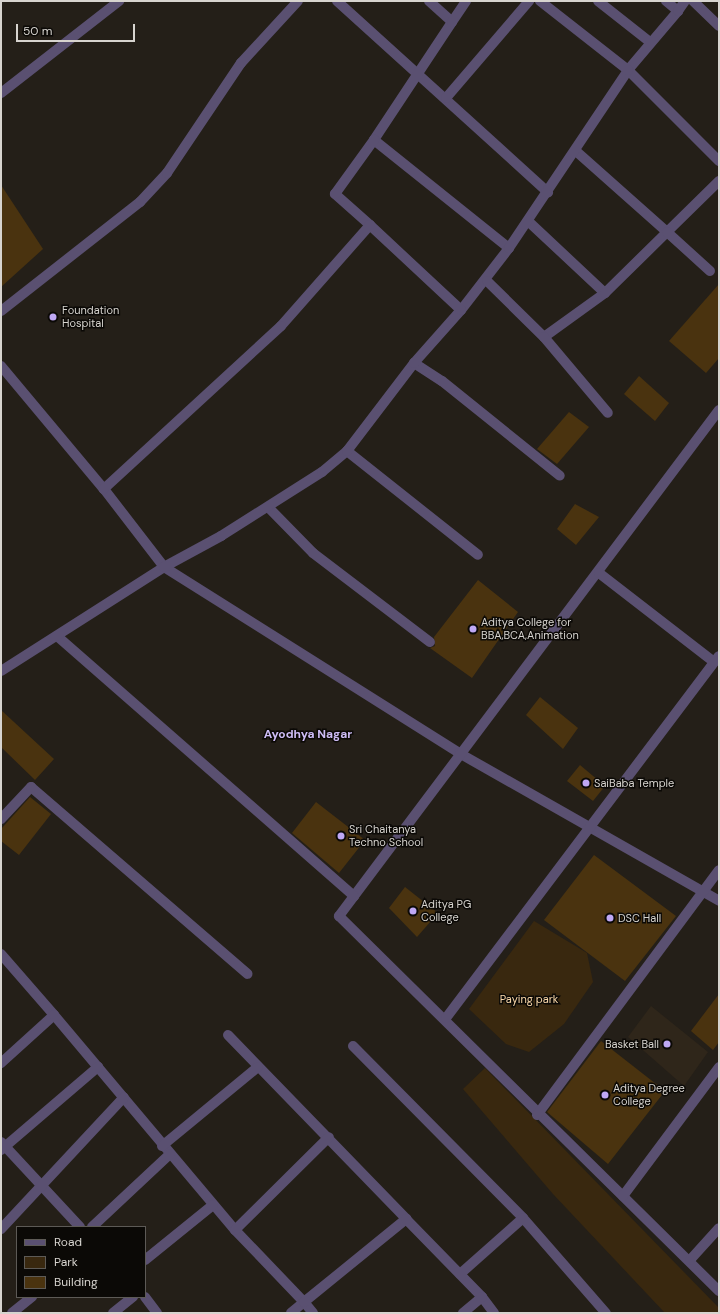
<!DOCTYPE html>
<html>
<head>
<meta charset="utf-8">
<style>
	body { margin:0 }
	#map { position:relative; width:720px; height:1314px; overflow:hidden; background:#241f18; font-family:"DM Sans",sans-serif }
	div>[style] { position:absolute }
	.built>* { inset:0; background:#2f261a }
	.green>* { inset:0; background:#39280f }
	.building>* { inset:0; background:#4a330f }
	.minor>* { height:10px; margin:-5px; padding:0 5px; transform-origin:5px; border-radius:5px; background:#5a5071 }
	.dots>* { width:11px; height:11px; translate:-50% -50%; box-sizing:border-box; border:2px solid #0b0906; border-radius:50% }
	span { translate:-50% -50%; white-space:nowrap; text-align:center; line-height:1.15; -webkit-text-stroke:3px #0b0906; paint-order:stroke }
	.poi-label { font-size:11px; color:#d7d4cf }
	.left { translate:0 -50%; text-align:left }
	.right { translate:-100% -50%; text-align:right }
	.park-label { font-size:11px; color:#fbd9aa }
	.neighbourhood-label { font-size:12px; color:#cdbcf5; font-weight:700 }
	.frame { position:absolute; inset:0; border:2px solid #d7d4cf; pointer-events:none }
	.legend { position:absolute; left:16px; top:1226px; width:130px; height:72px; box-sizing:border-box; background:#0b0906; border:1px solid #5d5a56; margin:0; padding:5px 7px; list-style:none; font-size:12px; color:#d7d4cf }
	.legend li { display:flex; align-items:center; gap:8px; height:20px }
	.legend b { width:20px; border:1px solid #5d5a56 }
	.scale { position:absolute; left:16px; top:24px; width:119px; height:18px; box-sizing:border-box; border:2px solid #d7d4cf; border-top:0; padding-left:5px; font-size:12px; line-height:14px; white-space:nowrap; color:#d7d4cf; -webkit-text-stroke:3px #0b0906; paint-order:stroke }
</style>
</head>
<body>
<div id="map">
	<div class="built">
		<i style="clip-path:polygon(651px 1006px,708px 1052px,684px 1086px,628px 1037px)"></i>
	</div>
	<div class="green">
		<i style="clip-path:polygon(534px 921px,587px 953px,593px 982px,564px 1024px,529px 1052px,506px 1044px,469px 1009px)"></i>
		<i style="clip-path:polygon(485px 1068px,719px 1308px,719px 1313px,665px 1313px,553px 1194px,463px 1089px)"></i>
	</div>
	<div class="building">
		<i style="clip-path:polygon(1px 185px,43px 249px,1px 287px)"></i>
		<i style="clip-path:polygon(719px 284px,719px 358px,706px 373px,669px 341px)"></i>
		<i style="clip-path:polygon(639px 376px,669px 403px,655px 421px,624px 394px)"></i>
		<i style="clip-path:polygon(569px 412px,589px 427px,557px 464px,537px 449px)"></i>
		<i style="clip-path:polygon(575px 504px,599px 517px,576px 545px,557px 529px)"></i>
		<i style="clip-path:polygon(478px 580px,518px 612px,472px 678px,430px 648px,435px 646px,434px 637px)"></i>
		<i style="clip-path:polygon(540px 697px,578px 728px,563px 749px,526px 715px)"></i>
		<i style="clip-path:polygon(1px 710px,54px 759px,35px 780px,1px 747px)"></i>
		<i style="clip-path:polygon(580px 765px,605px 786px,593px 801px,567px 781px)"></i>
		<i style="clip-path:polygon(30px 797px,51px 814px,19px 855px,1px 841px,1px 829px)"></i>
		<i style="clip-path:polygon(316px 802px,365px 840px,339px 873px,292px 833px)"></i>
		<i style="clip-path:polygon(594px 855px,676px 916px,625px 981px,544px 920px)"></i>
		<i style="clip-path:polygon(405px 887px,438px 913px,417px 937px,389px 908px)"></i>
		<i style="clip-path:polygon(719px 994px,719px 1042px,713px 1050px,691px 1031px)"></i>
		<i style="clip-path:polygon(601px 1041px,665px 1091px,608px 1164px,547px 1112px)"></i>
	</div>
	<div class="minor">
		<i style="left:337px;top:1px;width:285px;rotate:42.2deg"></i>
		<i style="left:429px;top:1px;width:31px;rotate:42deg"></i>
		<i style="left:452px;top:22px;width:141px;rotate:123.5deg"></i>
		<i style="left:374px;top:140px;width:173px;rotate:38.7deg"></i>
		<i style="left:509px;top:248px;width:78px;rotate:127.7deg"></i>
		<i style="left:598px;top:1px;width:66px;rotate:38.3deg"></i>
		<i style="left:666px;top:1px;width:16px;rotate:40deg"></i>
		<i style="left:678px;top:11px;width:77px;rotate:130.3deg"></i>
		<i style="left:628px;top:70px;width:129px;rotate:45deg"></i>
		<i style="left:693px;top:1px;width:36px;rotate:44deg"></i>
		<i style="left:678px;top:11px;width:12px;rotate:-55deg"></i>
		<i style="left:452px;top:22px;width:25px;rotate:-56deg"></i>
		<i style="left:1px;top:93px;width:150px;rotate:-37.9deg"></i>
		<i style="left:446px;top:98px;width:128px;rotate:-49.4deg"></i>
		<i style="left:577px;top:152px;width:120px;rotate:41.6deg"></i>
		<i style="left:667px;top:232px;width:73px;rotate:-44.4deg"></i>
		<i style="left:529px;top:222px;width:104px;rotate:43.1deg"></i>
		<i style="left:605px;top:293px;width:75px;rotate:144.2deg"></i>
		<i style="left:370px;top:225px;width:47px;rotate:-138.5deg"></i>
		<i style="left:335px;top:194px;width:67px;rotate:-54.2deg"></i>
		<i style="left:509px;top:248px;width:214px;rotate:-56.2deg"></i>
		<i style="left:628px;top:70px;width:112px;rotate:-141.9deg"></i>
		<i style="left:487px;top:281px;width:80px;rotate:44.5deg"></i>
		<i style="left:544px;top:337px;width:99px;rotate:49.9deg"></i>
		<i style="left:605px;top:293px;width:87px;rotate:-44.5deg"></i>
		<i style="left:667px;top:232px;width:58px;rotate:42.2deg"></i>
		<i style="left:1px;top:311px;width:177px;rotate:-38.1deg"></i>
		<i style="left:140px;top:202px;width:40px;rotate:-47deg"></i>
		<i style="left:167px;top:173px;width:133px;rotate:-56.1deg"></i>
		<i style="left:241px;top:63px;width:84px;rotate:-47.4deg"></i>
		<i style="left:414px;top:363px;width:33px;rotate:33deg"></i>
		<i style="left:442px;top:381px;width:151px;rotate:38.8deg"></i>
		<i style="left:1px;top:366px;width:160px;rotate:50.1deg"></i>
		<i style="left:104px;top:489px;width:98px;rotate:52.4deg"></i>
		<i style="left:164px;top:567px;width:349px;rotate:32.2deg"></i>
		<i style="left:459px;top:753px;width:299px;rotate:29.6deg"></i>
		<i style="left:719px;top:410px;width:633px;rotate:126.91deg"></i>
		<i style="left:339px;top:916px;width:534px;rotate:44.62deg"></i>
		<i style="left:347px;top:451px;width:167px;rotate:38.4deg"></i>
		<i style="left:269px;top:508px;width:63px;rotate:45.6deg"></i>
		<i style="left:313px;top:553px;width:147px;rotate:37.3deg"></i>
		<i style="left:599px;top:573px;width:145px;rotate:37.7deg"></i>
		<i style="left:57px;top:636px;width:395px;rotate:41.2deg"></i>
		<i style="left:1px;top:671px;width:193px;rotate:-32.5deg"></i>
		<i style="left:164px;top:567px;width:65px;rotate:-28.5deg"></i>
		<i style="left:221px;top:536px;width:120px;rotate:-32.4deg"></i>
		<i style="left:322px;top:472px;width:33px;rotate:-40deg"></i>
		<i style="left:347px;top:451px;width:111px;rotate:-52.7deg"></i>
		<i style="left:414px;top:363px;width:71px;rotate:-48.4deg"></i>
		<i style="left:461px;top:310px;width:125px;rotate:-137deg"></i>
		<i style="left:370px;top:225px;width:135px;rotate:131.4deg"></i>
		<i style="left:281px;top:326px;width:241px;rotate:137.4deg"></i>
		<i style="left:1px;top:819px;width:44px;rotate:-46.8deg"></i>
		<i style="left:31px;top:787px;width:286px;rotate:40.8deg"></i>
		<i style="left:1px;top:954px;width:81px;rotate:49deg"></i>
		<i style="left:54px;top:1015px;width:72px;rotate:137.8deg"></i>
		<i style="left:54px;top:1015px;width:281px;rotate:49.9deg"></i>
		<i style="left:235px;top:1230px;width:100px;rotate:46.2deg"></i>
		<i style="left:304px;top:1302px;width:17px;rotate:140deg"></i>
		<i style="left:446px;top:1018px;width:453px;rotate:-53deg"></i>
		<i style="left:228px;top:1035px;width:256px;rotate:45.9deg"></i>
		<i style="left:353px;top:1046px;width:242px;rotate:45.3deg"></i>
		<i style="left:537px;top:1115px;width:305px;rotate:-53.4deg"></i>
		<i style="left:1px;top:1142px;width:116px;rotate:47.1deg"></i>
		<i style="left:162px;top:1146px;width:124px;rotate:-39.5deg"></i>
		<i style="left:1px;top:1150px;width:128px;rotate:-40.6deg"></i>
		<i style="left:623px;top:1196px;width:161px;rotate:-53.3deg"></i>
		<i style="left:92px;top:1227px;width:107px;rotate:-43.1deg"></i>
		<i style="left:1px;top:1229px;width:180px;rotate:-47deg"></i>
		<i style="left:235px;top:1230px;width:132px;rotate:-44.7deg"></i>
		<i style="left:145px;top:1260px;width:87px;rotate:-39deg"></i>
		<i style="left:690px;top:1260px;width:43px;rotate:-47.8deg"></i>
		<i style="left:460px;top:1274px;width:84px;rotate:-41.6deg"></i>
		<i style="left:523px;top:1218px;width:126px;rotate:48.9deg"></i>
		<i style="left:145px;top:1297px;width:20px;rotate:53deg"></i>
		<i style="left:482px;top:1297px;width:20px;rotate:53deg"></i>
		<i style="left:12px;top:1313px;width:26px;rotate:-39deg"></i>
		<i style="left:113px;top:1313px;width:26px;rotate:-39deg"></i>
		<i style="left:313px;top:1313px;width:14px;rotate:-129deg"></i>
		<i style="left:304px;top:1302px;width:132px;rotate:-39.1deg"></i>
		<i style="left:406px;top:1219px;width:109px;rotate:45.7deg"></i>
		<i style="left:482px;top:1297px;width:25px;rotate:140deg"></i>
	</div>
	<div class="dots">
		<i style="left:53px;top:317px;background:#bfa8f4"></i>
		<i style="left:473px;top:629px;background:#bfa8f4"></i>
		<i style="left:586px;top:783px;background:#bfa8f4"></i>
		<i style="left:341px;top:836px;background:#bfa8f4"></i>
		<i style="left:413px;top:911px;background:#bfa8f4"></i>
		<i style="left:610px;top:918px;background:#bfa8f4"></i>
		<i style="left:667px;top:1044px;background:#bfa8f4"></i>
		<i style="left:605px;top:1095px;background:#bfa8f4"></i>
	</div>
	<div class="poi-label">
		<span class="left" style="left:62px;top:317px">Foundation<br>Hospital</span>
		<span class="left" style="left:481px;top:629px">Aditya College for<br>BBA,BCA,Animation</span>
		<span class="left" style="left:594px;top:783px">SaiBaba Temple</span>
		<span class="left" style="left:349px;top:836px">Sri Chaitanya<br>Techno School</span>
		<span class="left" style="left:421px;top:911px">Aditya PG<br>College</span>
		<span class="left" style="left:618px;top:918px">DSC Hall</span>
		<span class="right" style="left:659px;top:1044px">Basket Ball</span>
		<span class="left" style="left:613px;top:1095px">Aditya Degree<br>College</span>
	</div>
	<div class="park-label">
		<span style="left:529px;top:999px">Paying park</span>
	</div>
	<div class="neighbourhood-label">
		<span style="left:308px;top:735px">Ayodhya Nagar</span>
	</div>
	<div class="frame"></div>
	<ul class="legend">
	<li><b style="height:5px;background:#5a5071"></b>Road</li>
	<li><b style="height:11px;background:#39280f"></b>Park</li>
	<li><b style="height:11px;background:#4a330f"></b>Building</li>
	</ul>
	<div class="scale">50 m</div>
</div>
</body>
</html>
